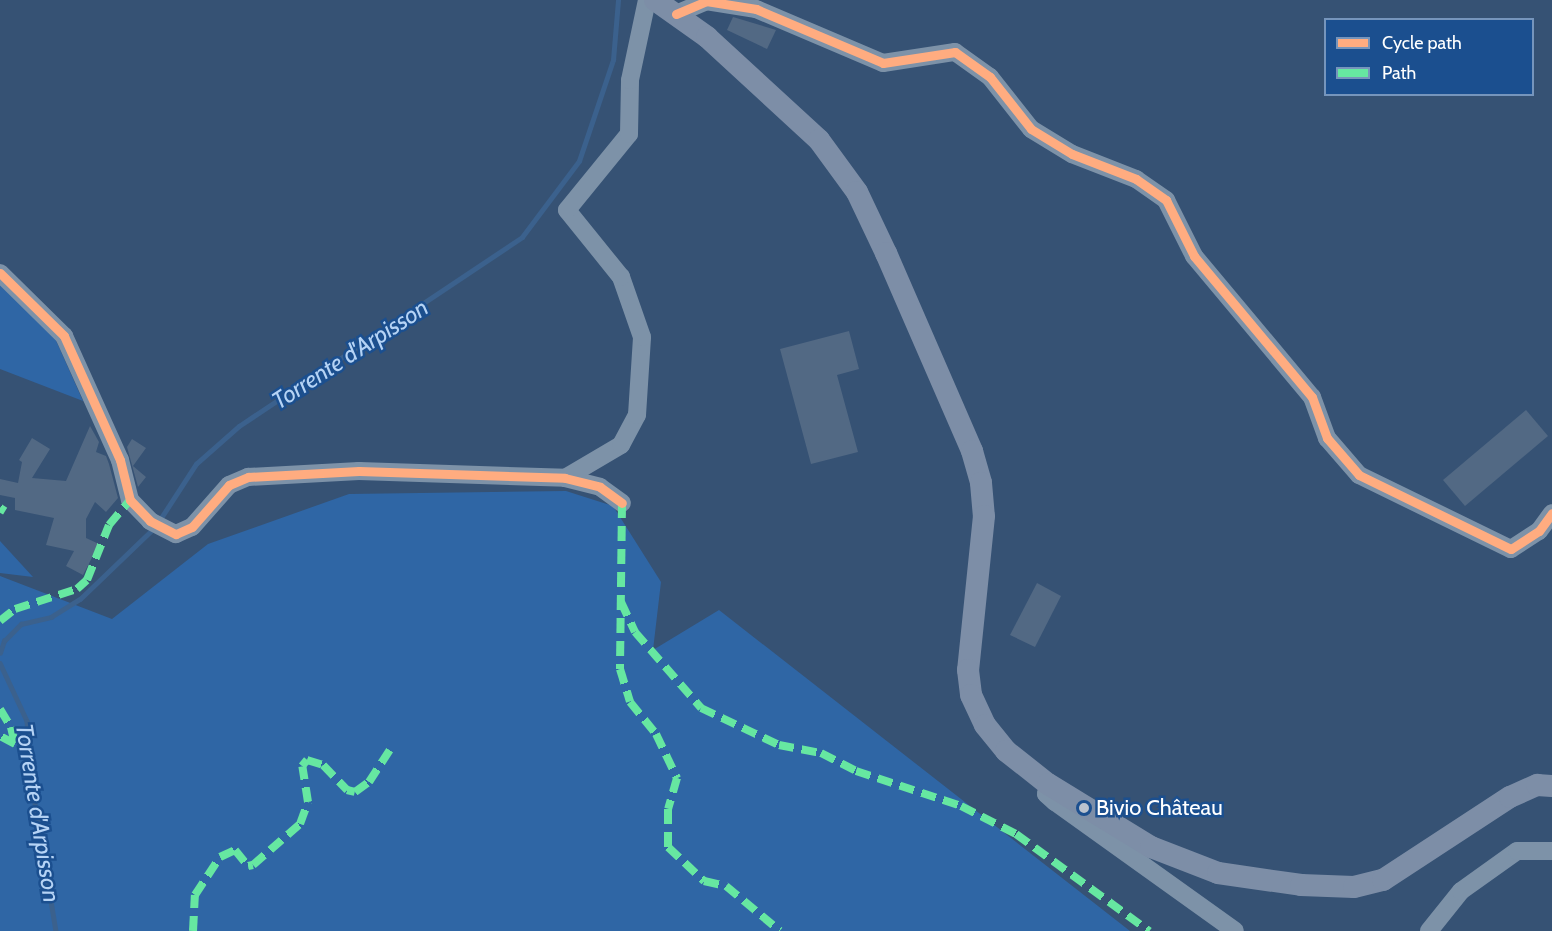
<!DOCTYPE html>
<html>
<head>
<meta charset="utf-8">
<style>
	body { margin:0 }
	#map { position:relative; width:1552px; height:931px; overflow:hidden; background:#365274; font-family:Cabin,sans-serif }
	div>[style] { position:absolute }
	.green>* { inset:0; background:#2f66a5 }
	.stream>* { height:4.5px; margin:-2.25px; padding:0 2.25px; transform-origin:2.25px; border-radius:2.25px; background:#3b618d }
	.building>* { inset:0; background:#526984 }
	.minor>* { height:18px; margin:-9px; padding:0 9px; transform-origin:9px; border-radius:9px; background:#7d92a8 }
	.major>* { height:22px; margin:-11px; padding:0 11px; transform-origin:11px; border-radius:11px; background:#7d8ea7 }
	.quiet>* { height:8px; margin-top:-4px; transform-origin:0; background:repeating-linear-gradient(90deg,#66e7a1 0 15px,transparent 0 23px) }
	.cycleway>* { height:9px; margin:-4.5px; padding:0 4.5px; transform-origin:4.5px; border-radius:4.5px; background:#ffac80 }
	.dots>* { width:16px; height:16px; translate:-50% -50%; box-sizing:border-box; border:3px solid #1b4f8f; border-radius:50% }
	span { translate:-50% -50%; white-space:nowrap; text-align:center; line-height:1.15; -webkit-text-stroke:5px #1b4f8f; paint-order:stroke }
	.poi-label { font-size:22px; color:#fff }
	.left { translate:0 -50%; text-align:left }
	.water-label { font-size:24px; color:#b5d3f5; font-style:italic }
	.legend { position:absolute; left:1324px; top:18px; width:210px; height:78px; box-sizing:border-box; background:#1b4f8f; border:2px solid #7695bc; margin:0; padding:8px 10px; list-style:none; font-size:18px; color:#fff }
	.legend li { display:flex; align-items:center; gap:12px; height:30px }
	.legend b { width:30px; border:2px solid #7695bc }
</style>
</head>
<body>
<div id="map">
	<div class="green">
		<i style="clip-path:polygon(0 282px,54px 336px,83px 401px,0 369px)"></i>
		<i style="clip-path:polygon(566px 491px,613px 506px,661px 582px,653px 650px,719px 610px,1130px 931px,0 931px,0 576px,112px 619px,208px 544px,349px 494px)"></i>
		<i style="clip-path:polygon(0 541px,33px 577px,0 573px)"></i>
	</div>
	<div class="stream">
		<i style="left:159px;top:521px;width:68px;rotate:-57deg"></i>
		<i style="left:196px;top:464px;width:57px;rotate:-41.5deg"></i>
		<i style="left:239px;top:426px;width:340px;rotate:-33.7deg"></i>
		<i style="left:522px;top:237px;width:95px;rotate:-53.1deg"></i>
		<i style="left:579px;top:161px;width:107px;rotate:-71.4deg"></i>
		<i style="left:613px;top:60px;width:60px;rotate:-85.2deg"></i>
		<i style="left:0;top:653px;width:13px;rotate:-72deg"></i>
		<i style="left:4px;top:641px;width:24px;rotate:-45deg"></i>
		<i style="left:21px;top:624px;width:31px;rotate:-13deg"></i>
		<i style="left:51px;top:617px;width:34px;rotate:-32deg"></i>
		<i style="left:80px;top:599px;width:103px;rotate:-43.8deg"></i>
		<i style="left:0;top:663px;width:64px;rotate:65deg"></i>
		<i style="left:27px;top:721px;width:76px;rotate:84.7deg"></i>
		<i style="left:34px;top:797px;width:136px;rotate:80.7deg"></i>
	</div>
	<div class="building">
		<i style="clip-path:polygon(733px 17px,776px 30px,767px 49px,727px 30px)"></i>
		<i style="clip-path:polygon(849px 331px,859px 369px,837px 375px,858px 452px,811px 464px,780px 349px)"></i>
		<i style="clip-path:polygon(1526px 410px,1548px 436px,1465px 506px,1443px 480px)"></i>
		<i style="clip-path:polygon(90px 426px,99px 442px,96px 452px,106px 456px,109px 464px,118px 498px,106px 512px,95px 502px,86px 519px,86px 538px,99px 544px,83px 575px,66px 566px,74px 551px,46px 545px,54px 518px,15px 510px,15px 498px,0 495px,0 479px,18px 483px,22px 462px,19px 460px,32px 438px,50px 449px,32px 478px,66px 481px)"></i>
		<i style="clip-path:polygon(132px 439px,146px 448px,133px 466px,146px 477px,138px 487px,127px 447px)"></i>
		<i style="clip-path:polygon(1037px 583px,1061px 596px,1035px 647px,1010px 635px)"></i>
	</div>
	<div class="minor">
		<i style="left:676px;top:14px;width:33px;rotate:-23deg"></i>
		<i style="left:706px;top:1px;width:51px;rotate:9.1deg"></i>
		<i style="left:756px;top:9px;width:138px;rotate:23deg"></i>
		<i style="left:883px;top:63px;width:73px;rotate:-8.7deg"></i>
		<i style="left:955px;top:52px;width:43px;rotate:35.5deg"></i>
		<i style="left:990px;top:77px;width:66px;rotate:51.7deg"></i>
		<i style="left:1031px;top:129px;width:48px;rotate:31.4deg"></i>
		<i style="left:1072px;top:154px;width:69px;rotate:21.3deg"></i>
		<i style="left:1136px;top:179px;width:37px;rotate:35deg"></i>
		<i style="left:1166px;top:200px;width:63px;rotate:63.4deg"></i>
		<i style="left:1194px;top:256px;width:184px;rotate:50.1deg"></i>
		<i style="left:1312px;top:397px;width:44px;rotate:69.9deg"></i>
		<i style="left:1327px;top:438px;width:49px;rotate:49.1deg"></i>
		<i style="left:1359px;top:475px;width:169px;rotate:26deg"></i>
		<i style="left:1511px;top:549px;width:33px;rotate:-33deg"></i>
		<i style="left:1539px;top:531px;width:22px;rotate:-54deg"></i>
		<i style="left:0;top:273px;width:90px;rotate:44.5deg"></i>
		<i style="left:64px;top:336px;width:136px;rotate:65.7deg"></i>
		<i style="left:120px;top:460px;width:41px;rotate:76deg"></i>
		<i style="left:130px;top:500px;width:29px;rotate:46deg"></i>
		<i style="left:150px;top:521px;width:29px;rotate:27deg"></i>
		<i style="left:176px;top:534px;width:17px;rotate:-24deg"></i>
		<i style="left:192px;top:527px;width:56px;rotate:-48.6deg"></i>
		<i style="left:229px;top:485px;width:21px;rotate:-23deg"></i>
		<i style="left:248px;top:477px;width:111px;rotate:-3.1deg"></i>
		<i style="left:359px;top:471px;width:206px;rotate:1.9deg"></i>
		<i style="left:565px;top:478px;width:36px;rotate:14deg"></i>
		<i style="left:600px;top:487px;width:27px;rotate:36deg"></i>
		<i style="left:565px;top:478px;width:65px;rotate:-30.5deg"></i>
		<i style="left:621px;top:445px;width:34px;rotate:-62deg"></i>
		<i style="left:637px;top:415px;width:78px;rotate:-86.3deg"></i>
		<i style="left:642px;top:337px;width:64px;rotate:-109.3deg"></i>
		<i style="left:621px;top:277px;width:86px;rotate:-128.9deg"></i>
		<i style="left:567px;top:210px;width:98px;rotate:-50.8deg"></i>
		<i style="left:629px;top:134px;width:54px;rotate:-88.9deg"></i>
		<i style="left:630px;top:80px;width:82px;rotate:-78deg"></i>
		<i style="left:1048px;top:784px;width:10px;rotate:101deg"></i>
		<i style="left:1046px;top:794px;width:12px;rotate:42deg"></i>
		<i style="left:1055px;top:802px;width:221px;rotate:35.6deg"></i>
		<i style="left:1429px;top:931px;width:51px;rotate:-51.3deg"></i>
		<i style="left:1461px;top:891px;width:69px;rotate:-35.5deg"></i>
		<i style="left:1517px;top:851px;width:35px"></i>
	</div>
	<div class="major">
		<i style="left:655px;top:0;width:64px;rotate:35.4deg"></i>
		<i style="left:707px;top:37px;width:152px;rotate:42.6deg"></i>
		<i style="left:819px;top:140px;width:64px;rotate:53.8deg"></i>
		<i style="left:857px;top:192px;width:68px;rotate:64.6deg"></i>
		<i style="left:886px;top:253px;width:216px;rotate:66.5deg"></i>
		<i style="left:972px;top:451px;width:33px;rotate:74deg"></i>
		<i style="left:981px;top:483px;width:33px;rotate:85deg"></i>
		<i style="left:984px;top:516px;width:155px;rotate:95.9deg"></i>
		<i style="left:968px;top:670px;width:25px;rotate:83deg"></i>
		<i style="left:971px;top:695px;width:33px;rotate:65deg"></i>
		<i style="left:985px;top:725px;width:33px;rotate:51deg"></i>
		<i style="left:1006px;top:751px;width:53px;rotate:38.2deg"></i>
		<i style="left:1048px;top:784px;width:121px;rotate:31.5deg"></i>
		<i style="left:1151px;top:847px;width:72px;rotate:21.2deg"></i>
		<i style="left:1218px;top:873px;width:84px;rotate:8.2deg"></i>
		<i style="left:1301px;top:885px;width:53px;rotate:2.2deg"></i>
		<i style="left:1354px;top:887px;width:30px;rotate:-14deg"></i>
		<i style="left:1383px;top:880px;width:152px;rotate:-33.2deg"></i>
		<i style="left:1510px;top:797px;width:30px;rotate:-24deg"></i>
		<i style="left:1537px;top:785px;width:15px;rotate:4deg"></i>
	</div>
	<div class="quiet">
		<i style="left:622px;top:503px;width:166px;rotate:90.7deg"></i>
		<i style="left:620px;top:669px;width:34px;rotate:73deg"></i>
		<i style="left:630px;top:702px;width:41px;rotate:50.9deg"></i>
		<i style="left:656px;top:734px;width:49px;rotate:64.5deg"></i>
		<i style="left:677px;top:778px;width:32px;rotate:106deg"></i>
		<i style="left:668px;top:809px;width:38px;rotate:90deg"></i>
		<i style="left:668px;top:847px;width:50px;rotate:43.4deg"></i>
		<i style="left:704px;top:881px;width:23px;rotate:13deg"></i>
		<i style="left:726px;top:886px;width:70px;rotate:39.8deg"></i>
		<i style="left:0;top:508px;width:6px;rotate:31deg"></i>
		<i style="left:621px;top:602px;width:33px;rotate:65deg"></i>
		<i style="left:635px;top:632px;width:101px;rotate:49deg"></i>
		<i style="left:701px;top:708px;width:86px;rotate:25.4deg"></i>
		<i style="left:779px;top:745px;width:43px;rotate:10.8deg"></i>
		<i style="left:821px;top:753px;width:39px;rotate:27deg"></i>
		<i style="left:856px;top:771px;width:111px;rotate:18.4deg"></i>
		<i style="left:961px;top:806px;width:62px;rotate:27deg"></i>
		<i style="left:1016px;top:834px;width:165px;rotate:36.1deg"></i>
		<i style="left:0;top:621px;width:19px;rotate:-39deg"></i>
		<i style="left:15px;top:609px;width:65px;rotate:-17.9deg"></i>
		<i style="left:77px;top:589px;width:13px;rotate:-42deg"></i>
		<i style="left:87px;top:580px;width:59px;rotate:-68.2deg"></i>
		<i style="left:109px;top:525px;width:33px;rotate:-50deg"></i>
		<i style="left:0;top:709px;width:21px;rotate:59deg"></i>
		<i style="left:11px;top:727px;width:17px;rotate:77deg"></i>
		<i style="left:15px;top:744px;width:17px;rotate:-152deg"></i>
		<i style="left:193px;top:931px;width:36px;rotate:-87deg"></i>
		<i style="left:195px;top:895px;width:45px;rotate:-56.7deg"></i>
		<i style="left:220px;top:857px;width:17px;rotate:-25deg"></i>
		<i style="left:235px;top:850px;width:21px;rotate:51deg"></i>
		<i style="left:248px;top:866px;width:5px;rotate:-11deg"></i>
		<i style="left:253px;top:865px;width:62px;rotate:-41.1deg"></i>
		<i style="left:300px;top:824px;width:23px;rotate:-70deg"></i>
		<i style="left:308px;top:802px;width:36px;rotate:-99deg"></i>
		<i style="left:302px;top:766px;width:8px;rotate:-50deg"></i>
		<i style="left:307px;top:760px;width:17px;rotate:17deg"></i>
		<i style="left:323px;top:765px;width:35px;rotate:46deg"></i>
		<i style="left:347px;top:790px;width:8px;rotate:14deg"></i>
		<i style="left:355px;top:792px;width:17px;rotate:-36deg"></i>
		<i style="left:369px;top:782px;width:38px;rotate:-57deg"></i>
	</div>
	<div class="cycleway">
		<i style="left:676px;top:14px;width:33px;rotate:-23deg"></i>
		<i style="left:706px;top:1px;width:51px;rotate:9.1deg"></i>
		<i style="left:756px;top:9px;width:138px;rotate:23deg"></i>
		<i style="left:883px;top:63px;width:73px;rotate:-8.7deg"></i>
		<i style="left:955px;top:52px;width:43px;rotate:35.5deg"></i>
		<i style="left:990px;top:77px;width:66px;rotate:51.7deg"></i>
		<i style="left:1031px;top:129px;width:48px;rotate:31.4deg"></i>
		<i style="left:1072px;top:154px;width:69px;rotate:21.3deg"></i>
		<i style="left:1136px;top:179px;width:37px;rotate:35deg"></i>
		<i style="left:1166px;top:200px;width:63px;rotate:63.4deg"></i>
		<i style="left:1194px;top:256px;width:184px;rotate:50.1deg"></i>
		<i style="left:1312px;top:397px;width:44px;rotate:69.9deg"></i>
		<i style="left:1327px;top:438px;width:49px;rotate:49.1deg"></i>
		<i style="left:1359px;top:475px;width:169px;rotate:26deg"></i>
		<i style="left:1511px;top:549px;width:33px;rotate:-33deg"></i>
		<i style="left:1539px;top:531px;width:22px;rotate:-54deg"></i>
		<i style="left:0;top:273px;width:90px;rotate:44.5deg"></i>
		<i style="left:64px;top:336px;width:136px;rotate:65.7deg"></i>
		<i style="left:120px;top:460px;width:41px;rotate:76deg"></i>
		<i style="left:130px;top:500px;width:29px;rotate:46deg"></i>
		<i style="left:150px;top:521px;width:29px;rotate:27deg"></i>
		<i style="left:176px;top:534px;width:17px;rotate:-24deg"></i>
		<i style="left:192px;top:527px;width:56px;rotate:-48.6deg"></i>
		<i style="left:229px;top:485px;width:21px;rotate:-23deg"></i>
		<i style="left:248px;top:477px;width:111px;rotate:-3.1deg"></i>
		<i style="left:359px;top:471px;width:206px;rotate:1.9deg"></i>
		<i style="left:565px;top:478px;width:36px;rotate:14deg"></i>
		<i style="left:600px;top:487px;width:27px;rotate:36deg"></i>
	</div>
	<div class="dots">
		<i style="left:1084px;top:808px;background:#b9c2ce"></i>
	</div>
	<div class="poi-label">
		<span class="left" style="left:1096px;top:808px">Bivio Château</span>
	</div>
	<div class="water-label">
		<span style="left:350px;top:354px;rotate:-33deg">Torrente d'Arpisson</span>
		<span style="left:38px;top:813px;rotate:81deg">Torrente d'Arpisson</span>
	</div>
	<ul class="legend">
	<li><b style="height:8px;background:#ffac80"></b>Cycle path</li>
	<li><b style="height:8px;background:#66e7a1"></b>Path</li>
	</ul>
</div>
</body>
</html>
